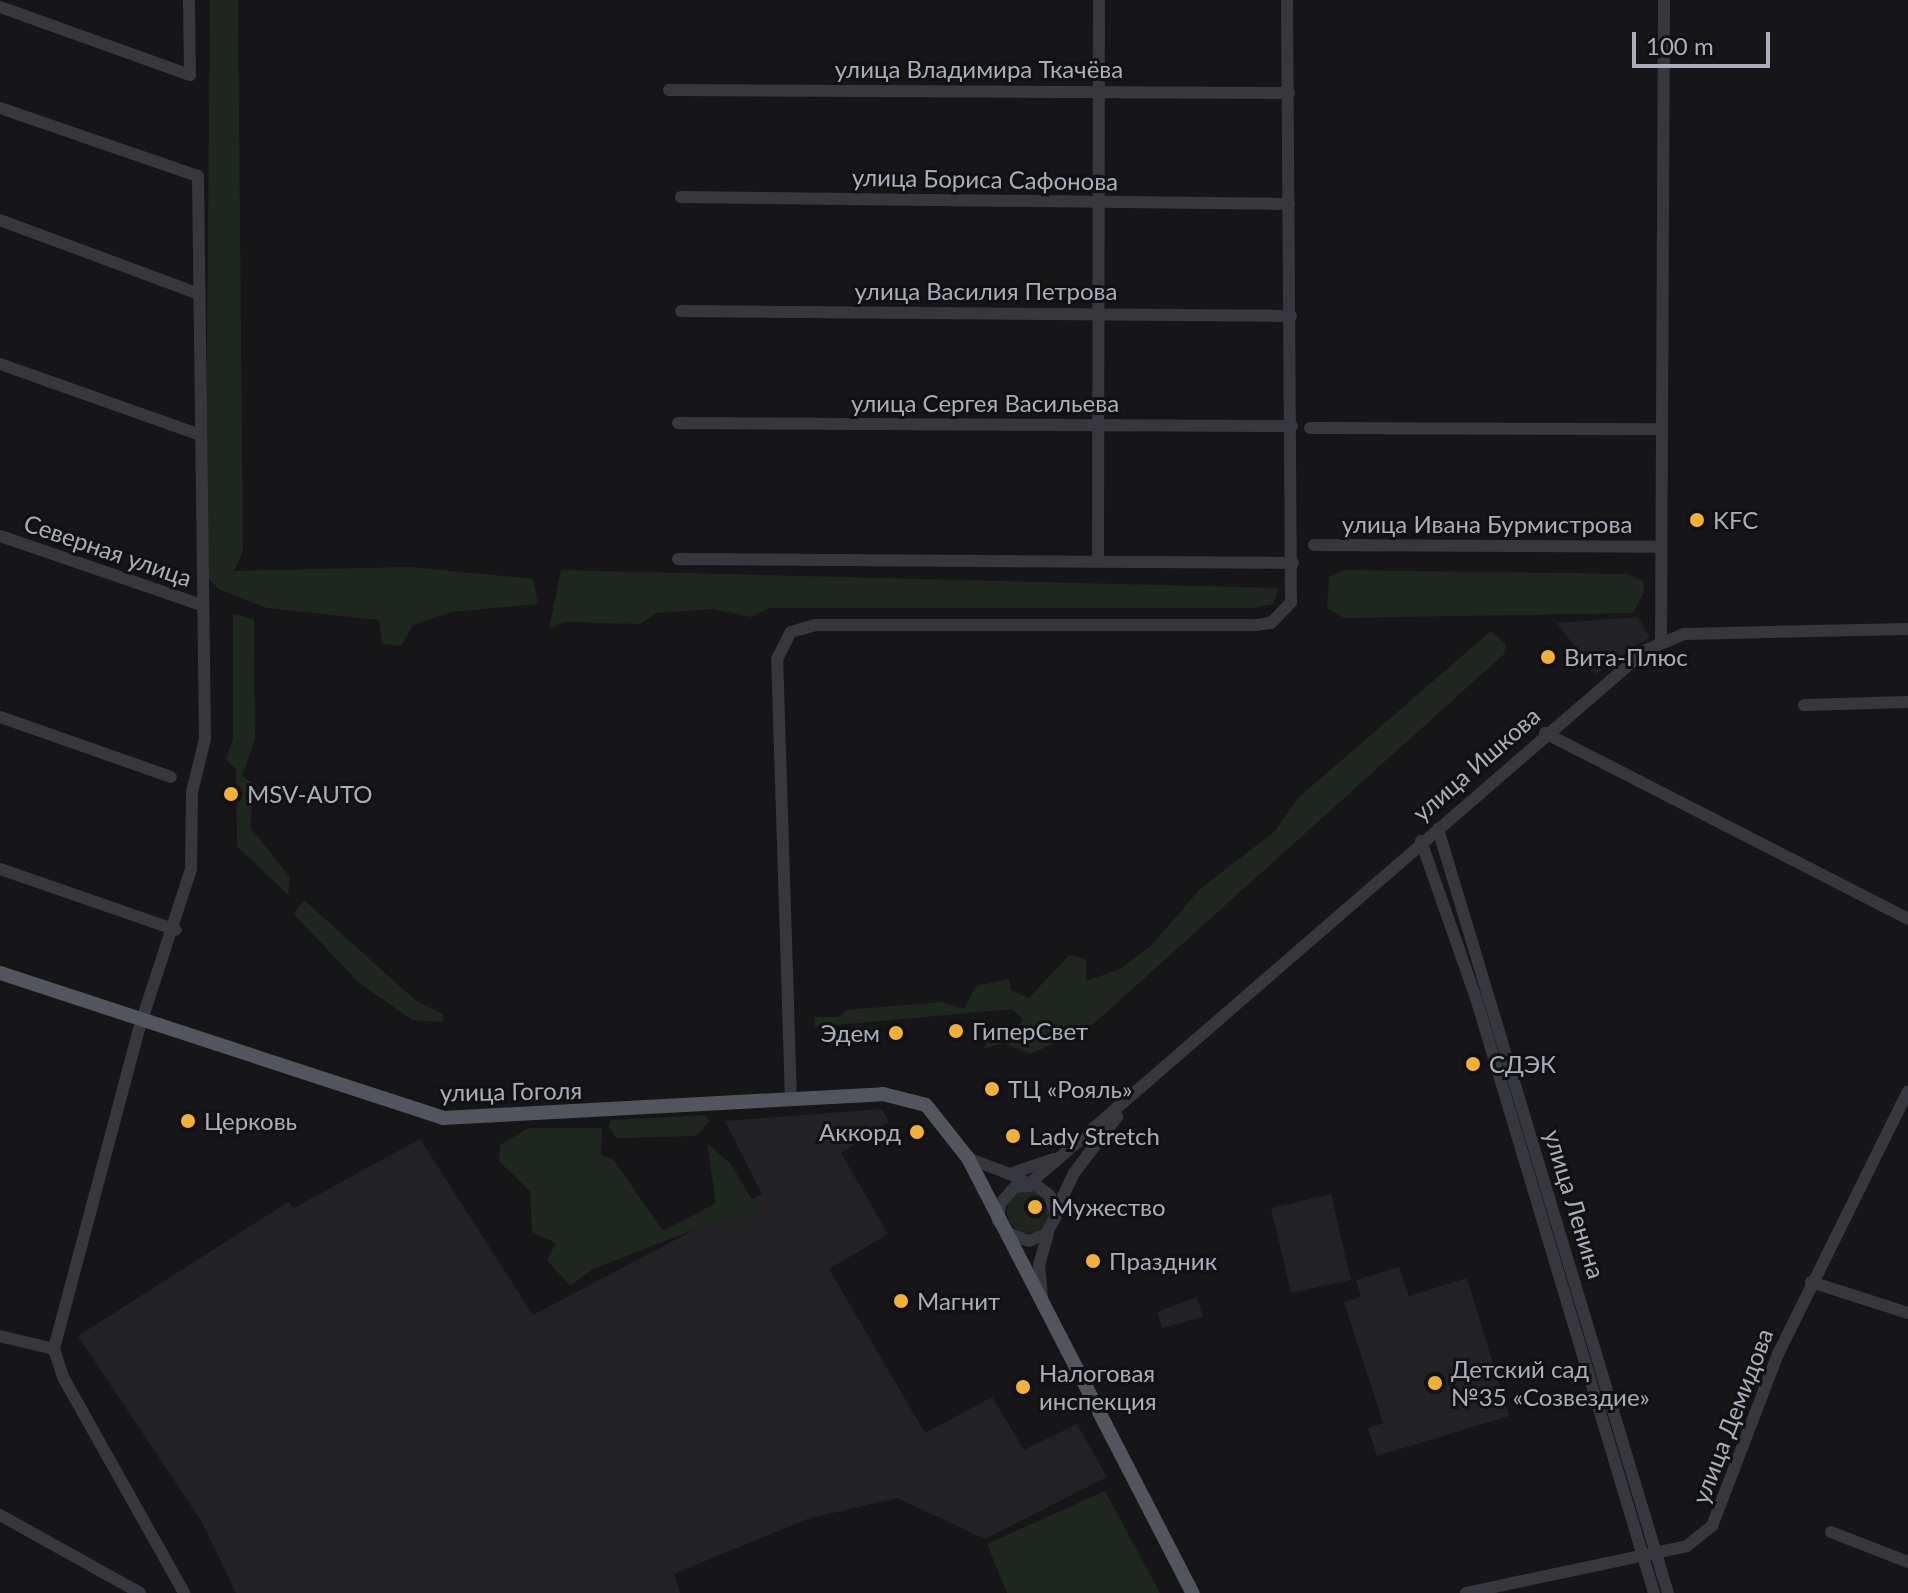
<!DOCTYPE html>
<html>
<head>
<meta charset="utf-8">
<style>
	body { margin:0 }
	#map { position:relative; width:1908px; height:1593px; overflow:hidden; background:#161618; font-family:Lato,sans-serif }
	div>[style] { position:absolute }
	.built>* { inset:0; background:#222225 }
	.green>* { inset:0; background:#1e261f }
	.round { border-radius:50% }
	.minor>* { height:12px; margin:-6px; padding:0 6px; transform-origin:6px; border-radius:6px; background:#37383d }
	.major>* { height:14px; margin:-7px; padding:0 7px; transform-origin:7px; border-radius:7px; background:#53555c }
	.dots>* { width:22px; height:22px; translate:-50% -50%; box-sizing:border-box; border:4px solid #111113; border-radius:50% }
	span { translate:-50% -50%; white-space:nowrap; text-align:center; line-height:1.15; -webkit-text-stroke:6px #111113; paint-order:stroke }
	.street-label { font-size:24px; color:#a8adb8 }
	.poi-label { font-size:24px; color:#a8adb8 }
	.left { translate:0 -50%; text-align:left }
	.right { translate:-100% -50%; text-align:right }
	.scale { position:absolute; left:1632px; top:32px; width:138px; height:36px; box-sizing:border-box; border:4px solid #a8adb8; border-top:0; padding-left:10px; font-size:24px; line-height:28px; white-space:nowrap; color:#a8adb8; -webkit-text-stroke:6px #111113; paint-order:stroke }
</style>
</head>
<body>
<div id="map">
	<div class="built">
		<i style="clip-path:polygon(1638px 617px,1650px 637px,1595px 674px,1557px 623px)"></i>
		<i style="clip-path:polygon(882px 1109px,889px 1122px,841px 1153px,888px 1234px,829px 1269px,925px 1433px,992px 1397px,1024px 1450px,1077px 1424px,1107px 1477px,985px 1539px,897px 1498px,807px 1519px,674px 1574px,680px 1593px,236px 1593px,202px 1522px,78px 1336px,288px 1202px,294px 1208px,420px 1139px,533px 1315px,762px 1194px,725px 1121px)"></i>
		<i style="clip-path:polygon(1331px 1194px,1351px 1280px,1291px 1293px,1271px 1208px)"></i>
		<i style="clip-path:polygon(1399px 1267px,1409px 1296px,1467px 1278px,1509px 1416px,1377px 1456px,1368px 1428px,1383px 1423px,1344px 1302px,1361px 1297px,1356px 1280px)"></i>
		<i style="clip-path:polygon(1197px 1297px,1203px 1317px,1162px 1328px,1157px 1312px)"></i>
	</div>
	<div class="green">
		<i style="clip-path:polygon(210px 0,238px 0,243px 551px,234px 571px,410px 567px,533px 579px,538px 604px,451px 612px,413px 625px,401px 646px,382px 644px,379px 620px,267px 608px,219px 589px,205px 575px)"></i>
		<i style="clip-path:polygon(561px 570px,1279px 588px,1273px 604px,1252px 608px,769px 608px,751px 617px,713px 609px,656px 613px,640px 624px,564px 622px,549px 629px)"></i>
		<i style="clip-path:polygon(1344px 570px,1628px 574px,1643px 581px,1644px 592px,1633px 613px,1344px 618px,1327px 608px,1329px 577px)"></i>
		<i style="clip-path:polygon(233px 614px,254px 619px,255px 739px,242px 776px,254px 784px,250px 827px,290px 877px,288px 895px,237px 846px,236px 770px,226px 759px,233px 738px)"></i>
		<i style="clip-path:polygon(1491px 631px,1506px 644px,1504px 654px,1089px 1028px,1030px 1054px,1004px 1043px,985px 1048px,990px 1028px,1016px 1030px,1023px 1019px,1012px 1009px,815px 1027px,814px 1017px,839px 1017px,846px 1010px,943px 1002px,964px 1009px,976px 986px,1009px 979px,1011px 990px,1029px 998px,1069px 955px,1086px 959px,1086px 981px,1120px 969px,1152px 945px,1200px 889px,1274px 832px,1298px 798px)"></i>
		<i style="clip-path:polygon(304px 900px,415px 1000px,443px 1014px,443px 1022px,412px 1020px,358px 982px,294px 914px)"></i>
		<i style="clip-path:polygon(704px 1115px,710px 1121px,696px 1136px,616px 1138px,609px 1126px,611px 1120px)"></i>
		<i style="clip-path:polygon(528px 1128px,602px 1128px,601px 1155px,613px 1159px,663px 1231px,716px 1203px,707px 1143px,730px 1163px,760px 1213px,750px 1219px,737px 1213px,593px 1269px,570px 1286px,547px 1260px,556px 1243px,532px 1232px,530px 1191px,499px 1161px,500px 1145px)"></i>
		<i class="round" style="left:1007px;top:1191px;width:42px;height:42px"></i>
		<i style="clip-path:polygon(1105px 1491px,1160px 1593px,1007px 1593px,987px 1544px)"></i>
	</div>
	<div class="minor">
		<i style="left:0;top:7px;width:202px;rotate:19.7deg"></i>
		<i style="left:190px;top:75px;width:75px;rotate:-90.8deg"></i>
		<i style="left:669px;top:90px;width:620px;rotate:0.28deg"></i>
		<i style="left:0;top:108px;width:209px;rotate:19deg"></i>
		<i style="left:198px;top:176px;width:563px;rotate:89.29deg"></i>
		<i style="left:205px;top:739px;width:55px;rotate:103.8deg"></i>
		<i style="left:192px;top:792px;width:77px;rotate:90.7deg"></i>
		<i style="left:191px;top:869px;width:168px;rotate:108deg"></i>
		<i style="left:139px;top:1029px;width:331px;rotate:104.9deg"></i>
		<i style="left:54px;top:1349px;width:29px;rotate:72deg"></i>
		<i style="left:63px;top:1377px;width:248px;rotate:60.7deg"></i>
		<i style="left:681px;top:197px;width:608px;rotate:0.66deg"></i>
		<i style="left:0;top:220px;width:212px;rotate:20.4deg"></i>
		<i style="left:681px;top:311px;width:610px;rotate:0.47deg"></i>
		<i style="left:0;top:364px;width:210px;rotate:19.5deg"></i>
		<i style="left:678px;top:423px;width:614px;rotate:0.28deg"></i>
		<i style="left:1310px;top:428px;width:350px;rotate:0.2deg"></i>
		<i style="left:0;top:536px;width:213px;rotate:18.9deg"></i>
		<i style="left:1314px;top:545px;width:345px;rotate:0.3deg"></i>
		<i style="left:678px;top:559px;width:615px;rotate:0.37deg"></i>
		<i style="left:1098px;top:560px;width:560px;rotate:-89.9deg"></i>
		<i style="left:1661px;top:642px;width:642px;rotate:-89.73deg"></i>
		<i style="left:1804px;top:705px;width:104px;rotate:-1.7deg"></i>
		<i style="left:0;top:717px;width:181px;rotate:19.3deg"></i>
		<i style="left:1545px;top:733px;width:408px;rotate:27.1deg"></i>
		<i style="left:1438px;top:829px;width:798px;rotate:73.25deg"></i>
		<i style="left:1421px;top:841px;width:166px;rotate:70.7deg"></i>
		<i style="left:1476px;top:998px;width:621px;rotate:73.34deg"></i>
		<i style="left:0;top:869px;width:186px;rotate:19.1deg"></i>
		<i style="left:791px;top:1100px;width:441px;rotate:-91.8deg"></i>
		<i style="left:777px;top:659px;width:30px;rotate:-63deg"></i>
		<i style="left:791px;top:632px;width:25px;rotate:-16deg"></i>
		<i style="left:815px;top:625px;width:441px"></i>
		<i style="left:1256px;top:625px;width:15px;rotate:-8deg"></i>
		<i style="left:1271px;top:623px;width:29px;rotate:-46deg"></i>
		<i style="left:1291px;top:602px;width:602px;rotate:-90.38deg"></i>
		<i style="left:970px;top:1159px;width:43px;rotate:20.6deg"></i>
		<i style="left:1010px;top:1174px;width:46px;rotate:-19.2deg"></i>
		<i style="left:1010px;top:1174px;width:21px;rotate:28deg"></i>
		<i style="left:1029px;top:1184px;width:816px;rotate:-40.88deg"></i>
		<i style="left:1646px;top:650px;width:41px;rotate:-22.8deg"></i>
		<i style="left:1684px;top:634px;width:224px;rotate:-1.3deg"></i>
		<i style="left:1056px;top:1211px;width:42px;rotate:-64.7deg"></i>
		<i style="left:1074px;top:1173px;width:71px;rotate:-52.5deg"></i>
		<i style="left:998px;top:1221px;width:17px;rotate:-83deg"></i>
		<i style="left:1000px;top:1204px;width:23px;rotate:-49deg"></i>
		<i style="left:1015px;top:1187px;width:21px;rotate:-5deg"></i>
		<i style="left:1036px;top:1185px;width:18px;rotate:38deg"></i>
		<i style="left:1050px;top:1196px;width:21px;rotate:73deg"></i>
		<i style="left:1056px;top:1216px;width:21px;rotate:119deg"></i>
		<i style="left:1046px;top:1234px;width:18px;rotate:158deg"></i>
		<i style="left:1029px;top:1241px;width:23px;rotate:-160deg"></i>
		<i style="left:1811px;top:1282px;width:102px;rotate:17.7deg"></i>
		<i style="left:1042px;top:1298px;width:33px;rotate:-95deg"></i>
		<i style="left:1039px;top:1265px;width:32px;rotate:-74deg"></i>
		<i style="left:0;top:1336px;width:56px;rotate:13.5deg"></i>
		<i style="left:0;top:1515px;width:160px;rotate:29.1deg"></i>
		<i style="left:1831px;top:1532px;width:83px;rotate:21.3deg"></i>
		<i style="left:1466px;top:1593px;width:226px;rotate:-12deg"></i>
		<i style="left:1687px;top:1546px;width:32px;rotate:-39deg"></i>
		<i style="left:1712px;top:1526px;width:184px;rotate:-69deg"></i>
		<i style="left:1778px;top:1354px;width:293px;rotate:-63.7deg"></i>
	</div>
	<div class="major">
		<i style="left:0;top:973px;width:466px;rotate:18.1deg"></i>
		<i style="left:443px;top:1118px;width:441px;rotate:-3.1deg"></i>
		<i style="left:883px;top:1094px;width:44px;rotate:14.3deg"></i>
		<i style="left:926px;top:1105px;width:68px;rotate:51.6deg"></i>
		<i style="left:968px;top:1158px;width:490px;rotate:62.7deg"></i>
	</div>
	<div class="dots">
		<i style="left:1697px;top:520px;background:#f2b134"></i>
		<i style="left:1548px;top:657px;background:#f2b134"></i>
		<i style="left:231px;top:794px;background:#f2b134"></i>
		<i style="left:956px;top:1031px;background:#f2b134"></i>
		<i style="left:896px;top:1033px;background:#f2b134"></i>
		<i style="left:1473px;top:1064px;background:#f2b134"></i>
		<i style="left:992px;top:1089px;background:#f2b134"></i>
		<i style="left:188px;top:1121px;background:#f2b134"></i>
		<i style="left:917px;top:1132px;background:#f2b134"></i>
		<i style="left:1013px;top:1136px;background:#f2b134"></i>
		<i style="left:1035px;top:1207px;background:#f2b134"></i>
		<i style="left:1093px;top:1261px;background:#f2b134"></i>
		<i style="left:901px;top:1301px;background:#f2b134"></i>
		<i style="left:1435px;top:1383px;background:#f2b134"></i>
		<i style="left:1023px;top:1387px;background:#f2b134"></i>
	</div>
	<div class="street-label">
		<span style="left:979px;top:69px">улица Владимира Ткачёва</span>
		<span style="left:985px;top:179px;rotate:1deg">улица Бориса Сафонова</span>
		<span style="left:986px;top:291px">улица Василия Петрова</span>
		<span style="left:985px;top:403px">улица Сергея Васильева</span>
		<span style="left:1487px;top:524px">улица Ивана Бурмистрова</span>
		<span style="left:108px;top:550px;rotate:19deg">Северная улица</span>
		<span style="left:1476px;top:764px;rotate:-41deg">улица Ишкова</span>
		<span style="left:511px;top:1091px;rotate:-1deg">улица Гоголя</span>
		<span style="left:1575px;top:1204px;rotate:73deg">улица Ленина</span>
		<span style="left:1732px;top:1416px;rotate:-69deg">улица Демидова</span>
	</div>
	<div class="poi-label">
		<span class="left" style="left:1713px;top:520px">KFC</span>
		<span class="left" style="left:1564px;top:657px">Вита-Плюс</span>
		<span class="left" style="left:247px;top:794px">MSV-AUTO</span>
		<span class="left" style="left:972px;top:1031px">ГиперСвет</span>
		<span class="right" style="left:880px;top:1033px">Эдем</span>
		<span class="left" style="left:1489px;top:1064px">СДЭК</span>
		<span class="left" style="left:1008px;top:1089px">ТЦ «Рояль»</span>
		<span class="left" style="left:204px;top:1121px">Церковь</span>
		<span class="right" style="left:901px;top:1132px">Аккорд</span>
		<span class="left" style="left:1029px;top:1136px">Lady Stretch</span>
		<span class="left" style="left:1051px;top:1207px">Мужество</span>
		<span class="left" style="left:1109px;top:1261px">Праздник</span>
		<span class="left" style="left:917px;top:1301px">Магнит</span>
		<span class="left" style="left:1451px;top:1383px">Детский сад<br>№35 «Созвездие»</span>
		<span class="left" style="left:1039px;top:1387px">Налоговая<br>инспекция</span>
	</div>
	<div class="scale">100 m</div>
</div>
</body>
</html>
